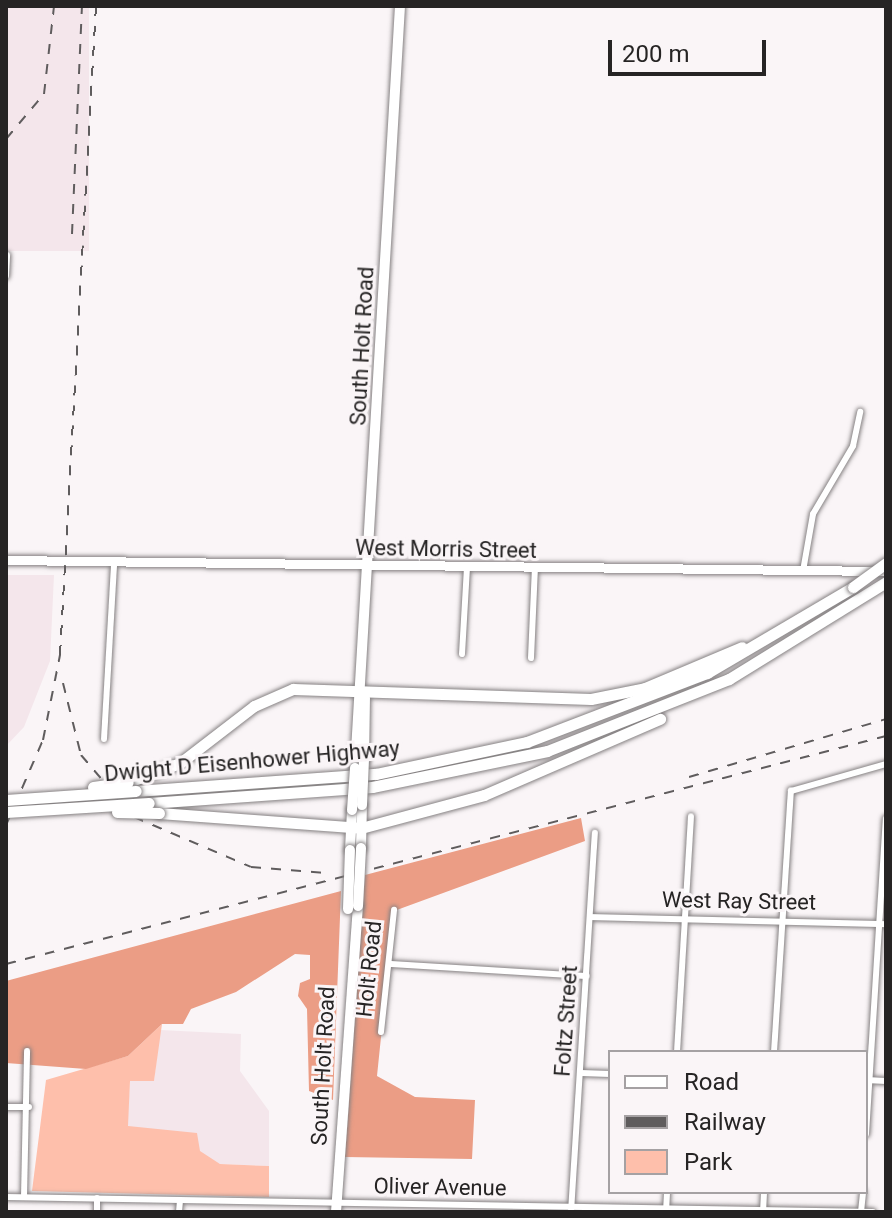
<!DOCTYPE html>
<html>
<head>
<meta charset="utf-8">
<style>
  body { margin:0 }
  #map { position:relative; width:892px; height:1218px; overflow:hidden; background:#faf5f7; font-family:Roboto,sans-serif }
  div>[style] { position:absolute }
  [style*='--x'] { left:calc(var(--x)*1px); top:calc(var(--y)*1px); width:calc(var(--w)*1px); rotate:calc(var(--a)*1deg) }
  .built>* { inset:0; background:#f4e6eb; transform-origin:0 0 }
  .green>* { inset:0; background:#febfab }
  .forest>* { inset:0; background:#eb9d85 }
  .roads { filter:drop-shadow(0 0 2px #858182) drop-shadow(0 0 2px #858182) }
  .minor>* { height:6px; margin:-3px; padding:0 3px; transform-origin:3px; border-radius:3px; background:#fff }
  .secondary>* { height:9px; margin:-4.5px; padding:0 4.5px; transform-origin:4.5px; border-radius:4.5px; background:#fff }
  .primary>* { height:10px; margin:-5px; padding:0 5px; transform-origin:5px; border-radius:5px; background:#fff }
  .motorway>* { height:11px; margin:-5.5px; padding:0 5.5px; transform-origin:5.5px; border-radius:5.5px; background:#fff }
  .rail>* { height:2px; margin-top:-1px; transform-origin:0; background:repeating-linear-gradient(90deg,#5f5c5d 0 10px,transparent 0 20px) }
  .bridges { filter:drop-shadow(0 0 2px #858182) drop-shadow(0 0 2px #858182) }
  .primary-bridge>* { height:10px; margin:-5px; padding:0 5px; transform-origin:5px; border-radius:5px; background:#fff }
  .motorway-bridge>* { height:11px; margin:-5.5px; padding:0 5.5px; transform-origin:5.5px; border-radius:5.5px; background:#fff }
  span { translate:-50% -50%; white-space:nowrap; text-align:center; line-height:1.15; -webkit-text-stroke:6px #faf5f7; paint-order:stroke }
  .street-label { font-size:22px; color:#262424 }
  .frame { position:absolute; inset:0; border:8px solid #262424; pointer-events:none }
  .legend { position:absolute; left:608px; top:1050px; width:260px; height:144px; box-sizing:border-box; background:#faf5f7; border:2px solid #a5a1a3; margin:0; padding:10px 14px; list-style:none; font-size:24px; color:#262424 }
  .legend li { display:flex; align-items:center; gap:16px; height:40px }
  .legend b { width:40px; border:2px solid #a5a1a3 }
  .scale { position:absolute; left:608px; top:40px; width:158px; height:36px; box-sizing:border-box; border:4px solid #262424; border-top:0; padding-left:10px; font-size:24px; line-height:28px; white-space:nowrap; color:#262424; -webkit-text-stroke:6px #faf5f7; paint-order:stroke }
</style>
</head>
<body>
<div id="map">
  <div class="built">
    <div style="left:6px;top:6px;width:83px;height:245px"></div>
    <div style="clip-path:polygon(6px 575px,54px 575px,50px 661px,24px 727px,6px 746px)"></div>
    <div style="clip-path:polygon(160px 1030px,241px 1034px,240px 1071px,269px 1111px,269px 1166px,220px 1164px,127px 1127px,130px 1080px,154px 1081px)"></div>
  </div>
  <div class="green">
    <div style="clip-path:polygon(162px 1024px,154px 1081px,130px 1081px,128px 1126px,197px 1133px,200px 1151px,220px 1164px,269px 1166px,269px 1197px,32px 1191px,46px 1080px,128px 1056px)"></div>
  </div>
  <div class="forest">
    <div style="clip-path:polygon(581px 818px,585px 841px,394px 911px,377px 1076px,415px 1097px,475px 1100px,472px 1159px,345px 1157px,365px 875px)"></div>
    <div style="clip-path:polygon(341px 891px,333px 1100px,309px 1091px,307px 1009px,298px 996px,300px 983px,310px 979px,310px 955px,295px 954px,236px 992px,191px 1009px,183px 1024px,162px 1024px,128px 1056px,86px 1069px,6px 1063px,6px 981px)"></div>
  </div>
  <div class="roads">
    <div class="minor">
      <div style="--x:6;--y:276;--w:21;--a:-87"></div>
      <div style="--x:803;--y:571;--w:58;--a:-80"></div>
      <div style="--x:813;--y:514;--w:79;--a:-59.5"></div>
      <div style="--x:853;--y:446;--w:35;--a:-78"></div>
      <div style="--x:462;--y:654;--w:87;--a:-86.7"></div>
      <div style="--x:531;--y:658;--w:90;--a:-87.5"></div>
      <div style="--x:104;--y:739;--w:176;--a:-86.7"></div>
      <div style="--x:591;--y:917;--w:295;--a:1.4"></div>
      <div style="--x:390;--y:964;--w:197;--a:3.5"></div>
      <div style="--x:381;--y:1032;--w:123;--a:-83.9"></div>
      <div style="--x:677;--y:1052;--w:236;--a:-86.6"></div>
      <div style="--x:774;--y:1052;--w:262;--a:-86.3"></div>
      <div style="--x:791;--y:791;--w:99;--a:-15.9"></div>
      <div style="--x:581;--y:1073;--w:29;--a:2"></div>
      <div style="--x:866;--y:1080;--w:20;--a:3"></div>
      <div style="--x:6;--y:1107;--w:23;--a:0"></div>
      <div style="--x:866;--y:1134;--w:316;--a:-86.4"></div>
      <div style="--x:6;--y:1197;--w:867;--a:0.99"></div>
      <div style="--x:24;--y:1197;--w:146;--a:-88.8"></div>
      <div style="--x:97;--y:1212;--w:14;--a:-90"></div>
      <div style="--x:179;--y:1212;--w:12;--a:-85"></div>
      <div style="--x:571;--y:1212;--w:380;--a:-86.4"></div>
      <div style="--x:666;--y:1212;--w:20;--a:-87"></div>
      <div style="--x:763;--y:1212;--w:20;--a:-87"></div>
      <div style="--x:861;--y:1212;--w:20;--a:-84"></div>
    </div>
    <div class="secondary">
      <div style="--x:6;--y:560;--w:880;--a:0.72"></div>
    </div>
    <div class="primary">
      <div style="--x:364;--y:760;--w:62;--a:-89.1"></div>
      <div style="--x:355;--y:768;--w:763;--a:-86.62"></div>
      <div style="--x:361;--y:848;--w:43;--a:-88.7"></div>
      <div style="--x:350;--y:850;--w:40;--a:-87.1"></div>
      <div style="--x:336;--y:1212;--w:307;--a:-85.9"></div>
    </div>
    <div class="motorway">
      <div style="--x:128;--y:782;--w:55;--a:-20.1"></div>
      <div style="--x:180;--y:763;--w:93;--a:-37.6"></div>
      <div style="--x:254;--y:706;--w:43;--a:-23.6"></div>
      <div style="--x:293;--y:689;--w:298;--a:1.9"></div>
      <div style="--x:591;--y:699;--w:55;--a:-11.5"></div>
      <div style="--x:645;--y:688;--w:105;--a:-22.9"></div>
      <div style="--x:136;--y:791;--w:241;--a:-4.1"></div>
      <div style="--x:376;--y:774;--w:154;--a:-12"></div>
      <div style="--x:527;--y:742;--w:193;--a:-21"></div>
      <div style="--x:707;--y:673;--w:169;--a:-30.5"></div>
      <div style="--x:149;--y:803;--w:224;--a:-4.1"></div>
      <div style="--x:372;--y:787;--w:179;--a:-11.6"></div>
      <div style="--x:547;--y:751;--w:196;--a:-21.6"></div>
      <div style="--x:729;--y:679;--w:185;--a:-31.7"></div>
      <div style="--x:159;--y:813;--w:203;--a:4.2"></div>
      <div style="--x:361;--y:828;--w:127;--a:-15"></div>
      <div style="--x:484;--y:795;--w:192;--a:-23.4"></div>
    </div>
  </div>
  <div class="rail">
    <div style="--x:6;--y:139;--w:59;--a:-49.8"></div>
    <div style="--x:44;--y:94;--w:89;--a:-83.5"></div>
    <div style="--x:72;--y:234;--w:228;--a:-87.5"></div>
    <div style="--x:63;--y:683;--w:74;--a:76"></div>
    <div style="--x:81;--y:755;--w:82;--a:49.5"></div>
    <div style="--x:134;--y:817;--w:127;--a:23.1"></div>
    <div style="--x:251;--y:867;--w:75;--a:4.6"></div>
    <div style="--x:689;--y:777;--w:205;--a:-16.4"></div>
    <div style="--x:6;--y:825;--w:93;--a:-66.5"></div>
    <div style="--x:43;--y:740;--w:87;--a:-78.7"></div>
    <div style="--x:60;--y:655;--w:650;--a:-86.83"></div>
    <div style="--x:6;--y:964;--w:909;--a:-14.53"></div>
  </div>
  <div class="bridges">
    <div class="primary-bridge">
      <div style="--x:362;--y:805;--w:45;--a:-87.5"></div>
      <div style="--x:352;--y:810;--w:42;--a:-85.9"></div>
      <div style="--x:358;--y:906;--w:58;--a:-87"></div>
      <div style="--x:348;--y:909;--w:59;--a:-88.1"></div>
    </div>
    <div class="motorway-bridge">
      <div style="--x:853;--y:587;--w:41;--a:-36"></div>
      <div style="--x:93;--y:787;--w:35;--a:-8"></div>
      <div style="--x:6;--y:800;--w:130;--a:-4"></div>
      <div style="--x:6;--y:812;--w:143;--a:-3.6"></div>
      <div style="--x:117;--y:812;--w:42;--a:1.4"></div>
    </div>
  </div>
  <div class="street-label">
    <span style="left:362px;top:346px;rotate:-87deg">South Holt Road</span>
    <span style="left:446px;top:549px;rotate:1deg">West Morris Street</span>
    <span style="left:252px;top:761px;rotate:-5deg">Dwight D Eisenhower Highway</span>
    <span style="left:739px;top:901px;rotate:1deg">West Ray Street</span>
    <span style="left:369px;top:969px;rotate:-84deg">Holt Road</span>
    <span style="left:566px;top:1021px;rotate:-86deg">Foltz Street</span>
    <span style="left:323px;top:1066px;rotate:-87deg">South Holt Road</span>
    <span style="left:440px;top:1187px;rotate:1deg">Oliver Avenue</span>
  </div>
  <div class="frame"></div>
  <ul class="legend">
  <li><b style="height:10px;background:#fff"></b>Road</li>
  <li><b style="height:10px;background:#5f5c5d"></b>Railway</li>
  <li><b style="height:22px;background:#febfab"></b>Park</li>
  </ul>
  <div class="scale">200 m</div>
</div>
</body>
</html>
